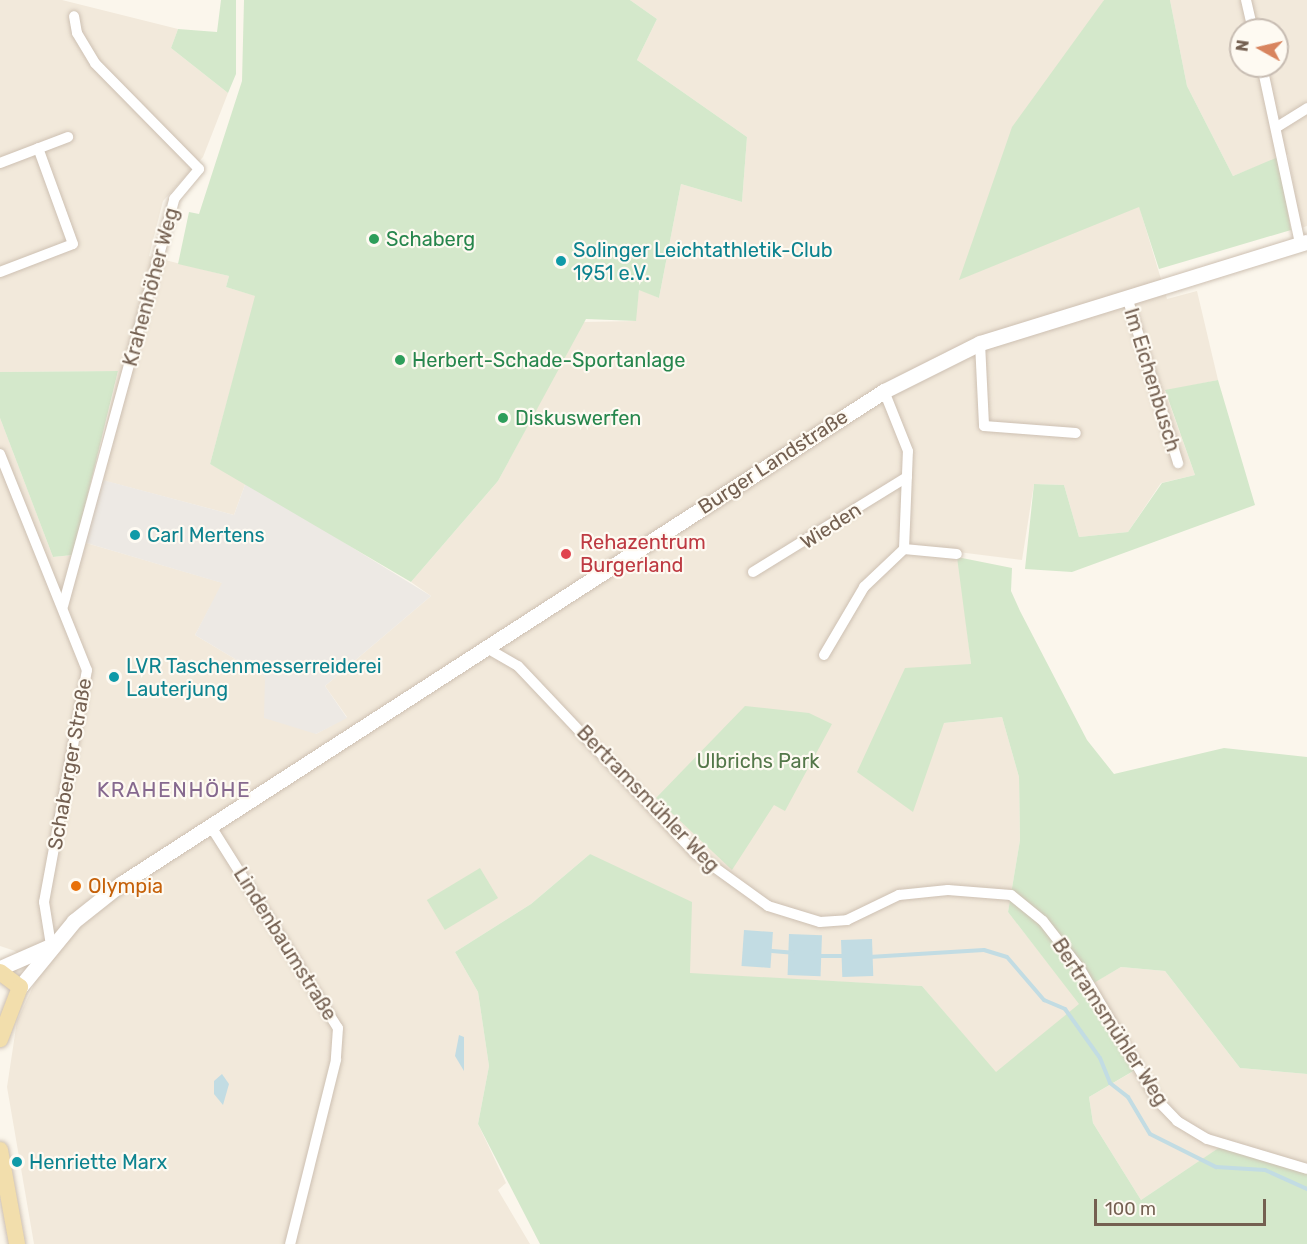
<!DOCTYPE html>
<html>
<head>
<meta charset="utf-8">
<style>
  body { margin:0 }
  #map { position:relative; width:1307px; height:1244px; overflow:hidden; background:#fbf6ec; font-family:Rubik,sans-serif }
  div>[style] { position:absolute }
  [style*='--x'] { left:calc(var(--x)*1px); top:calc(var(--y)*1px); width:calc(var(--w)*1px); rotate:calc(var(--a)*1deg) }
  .residential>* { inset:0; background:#f2e9db }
  .industrial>* { inset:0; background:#ede9e4 }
  .green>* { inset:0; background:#d4e8cb; transform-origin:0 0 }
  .water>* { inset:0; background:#c2dce3; transform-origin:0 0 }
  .stream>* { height:4px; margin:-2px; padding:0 2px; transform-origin:2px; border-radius:2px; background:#c2dce3 }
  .roads { filter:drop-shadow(0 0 2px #cdc0b2) drop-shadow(0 0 2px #cdc0b2) }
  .minor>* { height:10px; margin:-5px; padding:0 5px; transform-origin:5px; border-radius:5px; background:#fff }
  .secondary>* { height:15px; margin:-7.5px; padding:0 7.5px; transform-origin:7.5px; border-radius:7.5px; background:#fff }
  .primary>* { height:16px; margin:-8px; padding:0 8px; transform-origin:8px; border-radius:8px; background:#f2deac }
  .dots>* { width:16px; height:16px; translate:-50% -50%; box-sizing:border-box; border:3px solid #fefaf2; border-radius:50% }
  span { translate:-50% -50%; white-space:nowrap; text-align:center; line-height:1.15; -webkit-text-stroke:4.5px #fefaf2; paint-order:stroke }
  .leisure-label { font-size:20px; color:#27864d }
  .left { translate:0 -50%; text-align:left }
  .culture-label { font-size:20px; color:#0d838f }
  .street-label { font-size:20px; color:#746051 }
  .health-label { font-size:20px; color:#be3a42 }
  .park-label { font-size:20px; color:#54784a }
  .food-label { font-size:20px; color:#c56008 }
  .neighbourhood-label { font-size:21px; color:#86698f; letter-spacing:1.5px }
  .north { position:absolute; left:1229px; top:18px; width:60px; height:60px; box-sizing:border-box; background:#fefaf2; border:2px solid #c7bcb2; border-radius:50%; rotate:278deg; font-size:16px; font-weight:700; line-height:24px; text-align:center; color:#746051 }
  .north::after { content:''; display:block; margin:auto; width:21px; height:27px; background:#d8845e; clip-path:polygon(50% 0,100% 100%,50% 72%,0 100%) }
  .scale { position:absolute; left:1094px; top:1199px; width:172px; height:27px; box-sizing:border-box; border:3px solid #746051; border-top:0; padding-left:8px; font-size:18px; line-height:21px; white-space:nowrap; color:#746051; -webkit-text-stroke:4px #fefaf2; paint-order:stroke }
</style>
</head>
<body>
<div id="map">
  <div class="residential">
    <div style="clip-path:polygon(0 0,62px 0,178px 29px,171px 48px,228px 93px,203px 157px,163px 201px,149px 256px,229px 276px,226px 287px,256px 296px,210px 464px,246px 482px,234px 515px,94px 478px,118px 371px,0 372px)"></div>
    <div style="clip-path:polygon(630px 0,1104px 0,960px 279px,1139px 206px,1167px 299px,1197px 291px,1218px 380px,1165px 391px,1195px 475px,1161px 483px,1128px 532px,1079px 537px,1064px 485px,1034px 484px,1022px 560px,958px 552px,971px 664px,944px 723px,1002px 717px,1019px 777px,1020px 840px,1008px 912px,1080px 1004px,996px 1073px,922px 986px,689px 974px,590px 854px,531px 904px,455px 952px,478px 992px,489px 1066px,478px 1124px,506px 1183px,498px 1190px,530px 1244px,34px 1244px,7px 1087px,17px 1021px,38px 976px,15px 951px,0 946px,0 418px,53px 557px,75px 555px,83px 542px,223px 583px,195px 635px,265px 677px,316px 734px,347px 717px,325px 686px,431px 596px,411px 582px,498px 481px,583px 322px,635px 321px,639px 289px,659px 298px,681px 184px,742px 202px,747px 137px,637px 60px,657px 19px)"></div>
    <div style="clip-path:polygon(evenodd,1170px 0,1307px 0,1307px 226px,1301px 228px,1288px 154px,1233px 176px,1187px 86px,1170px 0,1241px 30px,1277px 30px,1277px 66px,1241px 66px,1241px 30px)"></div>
    <div style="clip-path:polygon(1121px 967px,1165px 971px,1240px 1068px,1307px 1074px,1307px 1166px,1228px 1142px,1141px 1200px,1093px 1123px,1089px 1097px,1144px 1065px,1093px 983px)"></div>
  </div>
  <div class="industrial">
    <div style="clip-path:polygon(99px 479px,234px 515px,246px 482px,431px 596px,325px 686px,347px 718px,316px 734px,264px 718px,265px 677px,195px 635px,222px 583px,83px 542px)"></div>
  </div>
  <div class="green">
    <div style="clip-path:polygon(221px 0,236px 0,236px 74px,228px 93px,171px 48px,178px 29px,217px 32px)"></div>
    <div style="clip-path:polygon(244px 0,630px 0,657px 19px,637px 60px,747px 137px,742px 202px,681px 184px,659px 298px,639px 290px,636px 321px,586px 319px,498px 481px,411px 582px,210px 464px,255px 296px,226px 287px,229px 276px,178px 264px,189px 212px,199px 214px,242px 81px)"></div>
    <div style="clip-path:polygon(1104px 0,1170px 0,1187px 86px,1233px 176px,1278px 157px,1291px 230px,1159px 269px,1139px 207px,959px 280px,1012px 127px)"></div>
    <div style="clip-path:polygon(118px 371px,73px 555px,53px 557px,0 418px,0 372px)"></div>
    <div style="clip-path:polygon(1218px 380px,1255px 505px,1072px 572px,1025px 569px,1034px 484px,1064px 485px,1079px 537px,1128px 532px,1162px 483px,1195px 475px,1165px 390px)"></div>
    <div style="clip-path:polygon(957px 557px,1012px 568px,1011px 591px,1020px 611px,1087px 740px,1114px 774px,1224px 748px,1307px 757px,1307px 1074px,1240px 1068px,1165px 971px,1121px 967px,1087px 987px,1135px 1070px,1089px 1097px,1093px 1123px,1141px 1200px,1220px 1147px,1307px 1174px,1307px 1244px,540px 1244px,478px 1124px,489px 1066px,478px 992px,455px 952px,531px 904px,590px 854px,692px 902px,690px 973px,922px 986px,996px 1072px,1079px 1004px,1008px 912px,1020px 840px,1019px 777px,1002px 717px,944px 723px,913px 812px,857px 772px,905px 668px,971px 664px)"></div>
    <div style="clip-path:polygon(745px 706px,809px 713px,832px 724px,785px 811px,774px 805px,732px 870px,656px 798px)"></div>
    <div style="left:480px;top:868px;width:35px;height:62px;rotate:59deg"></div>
  </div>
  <div class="water">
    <div style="left:744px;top:930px;width:29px;height:36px;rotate:4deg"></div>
    <div style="left:789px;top:934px;width:33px;height:41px;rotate:2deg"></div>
    <div style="left:872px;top:939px;width:37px;height:31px;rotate:88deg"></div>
    <div style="clip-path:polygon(459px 1035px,464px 1037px,464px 1071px,455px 1056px)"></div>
    <div style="clip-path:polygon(222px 1074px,229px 1084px,223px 1105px,214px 1094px,214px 1081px)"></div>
  </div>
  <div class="stream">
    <div style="--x:772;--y:951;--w:21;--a:5"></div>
    <div style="--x:818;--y:956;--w:26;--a:0"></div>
    <div style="--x:869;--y:957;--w:115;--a:-3.5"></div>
    <div style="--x:984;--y:950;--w:24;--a:17"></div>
    <div style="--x:1007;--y:957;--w:57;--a:49.3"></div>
    <div style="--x:1044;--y:1000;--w:23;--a:23"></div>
    <div style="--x:1065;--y:1009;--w:60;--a:54.5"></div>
    <div style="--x:1100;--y:1058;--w:27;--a:68"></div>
    <div style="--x:1110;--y:1083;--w:23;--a:38"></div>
    <div style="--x:1128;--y:1097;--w:43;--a:59.3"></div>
    <div style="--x:1150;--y:1134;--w:74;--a:26.6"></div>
    <div style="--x:1216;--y:1167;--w:49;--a:3.5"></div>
    <div style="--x:1265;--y:1170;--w:46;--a:24.3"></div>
  </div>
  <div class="roads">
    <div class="minor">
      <div style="--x:1246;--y:0;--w:31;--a:77"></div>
      <div style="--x:1262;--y:66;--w:182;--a:77.9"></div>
      <div style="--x:1277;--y:127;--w:36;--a:-32"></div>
      <div style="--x:0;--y:163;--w:73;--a:-20.9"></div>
      <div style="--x:0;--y:272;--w:78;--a:-21"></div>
      <div style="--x:73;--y:244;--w:102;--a:-110"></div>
      <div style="--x:1127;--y:297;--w:174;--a:72.9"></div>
      <div style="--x:980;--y:343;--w:83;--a:87.2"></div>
      <div style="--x:984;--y:426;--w:92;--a:4.4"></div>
      <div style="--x:0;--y:454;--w:233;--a:68.1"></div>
      <div style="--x:87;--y:670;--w:236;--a:100.5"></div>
      <div style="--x:44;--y:902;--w:44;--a:80.8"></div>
      <div style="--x:904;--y:549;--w:53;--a:5.4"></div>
      <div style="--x:753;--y:572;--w:181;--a:-31.7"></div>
      <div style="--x:63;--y:606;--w:422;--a:-74.7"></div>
      <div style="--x:174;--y:199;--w:39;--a:-50"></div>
      <div style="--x:199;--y:169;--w:148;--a:-134.5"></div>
      <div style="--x:95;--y:63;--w:35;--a:-121"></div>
      <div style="--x:77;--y:33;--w:17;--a:-100"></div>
      <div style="--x:485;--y:647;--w:38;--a:30"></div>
      <div style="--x:518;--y:666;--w:259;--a:46.6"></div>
      <div style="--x:696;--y:854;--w:89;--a:35.8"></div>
      <div style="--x:768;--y:906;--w:54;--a:17.1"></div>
      <div style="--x:820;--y:922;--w:27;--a:-4"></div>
      <div style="--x:847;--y:920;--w:58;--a:-25.7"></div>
      <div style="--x:899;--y:895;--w:49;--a:-5.8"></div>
      <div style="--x:948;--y:890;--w:63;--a:4.5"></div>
      <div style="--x:1011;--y:895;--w:41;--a:39.1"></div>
      <div style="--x:1043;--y:921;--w:58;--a:52"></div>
      <div style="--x:1079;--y:967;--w:156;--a:59.5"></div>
      <div style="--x:1158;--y:1101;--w:28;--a:46"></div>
      <div style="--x:1177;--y:1121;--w:35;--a:31"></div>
      <div style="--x:1207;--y:1139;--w:104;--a:16.7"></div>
      <div style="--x:824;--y:655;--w:79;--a:-59.5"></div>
      <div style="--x:864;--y:587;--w:55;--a:-43.5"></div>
      <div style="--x:904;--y:549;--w:98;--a:-87.7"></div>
      <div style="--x:908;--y:451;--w:65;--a:-111.8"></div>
      <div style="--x:210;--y:825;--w:240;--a:57.8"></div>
      <div style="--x:338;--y:1028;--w:32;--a:94"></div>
      <div style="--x:336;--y:1060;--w:190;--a:104"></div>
    </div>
    <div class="secondary">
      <div style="--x:0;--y:968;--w:52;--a:-23.6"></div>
      <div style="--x:20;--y:987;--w:85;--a:-50.7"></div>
      <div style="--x:74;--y:921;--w:61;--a:-38.4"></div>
      <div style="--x:122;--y:883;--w:907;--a:-32.85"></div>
      <div style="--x:884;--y:391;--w:107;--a:-26.6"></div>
      <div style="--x:980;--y:343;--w:342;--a:-17.2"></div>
    </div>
    <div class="primary">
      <div style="--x:0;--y:972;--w:25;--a:37"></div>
      <div style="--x:20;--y:987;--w:56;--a:111"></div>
      <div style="--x:0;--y:1150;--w:96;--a:79.7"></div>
    </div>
  </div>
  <div class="dots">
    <div style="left:374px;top:239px;background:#2e9e5b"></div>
    <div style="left:561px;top:261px;background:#0f9aa8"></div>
    <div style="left:400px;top:360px;background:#2e9e5b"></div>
    <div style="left:503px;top:418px;background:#2e9e5b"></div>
    <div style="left:135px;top:535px;background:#0f9aa8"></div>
    <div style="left:566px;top:554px;background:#e0444e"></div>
    <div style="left:114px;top:677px;background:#0f9aa8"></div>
    <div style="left:76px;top:886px;background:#e8710a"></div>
    <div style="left:17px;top:1162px;background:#0f9aa8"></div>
  </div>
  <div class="leisure-label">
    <span class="left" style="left:386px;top:239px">Schaberg</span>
    <span class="left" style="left:412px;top:360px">Herbert-Schade-Sportanlage</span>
    <span class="left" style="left:515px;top:418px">Diskuswerfen</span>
  </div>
  <div class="culture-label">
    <span class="left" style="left:573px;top:262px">Solinger Leichtathletik-Club<br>1951 e.V.</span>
    <span class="left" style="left:147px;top:535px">Carl Mertens</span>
    <span class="left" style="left:126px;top:678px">LVR Taschenmesserreiderei<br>Lauterjung</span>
    <span class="left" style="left:29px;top:1162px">Henriette Marx</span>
  </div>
  <div class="street-label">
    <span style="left:151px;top:287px;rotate:-75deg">Krahenhöher Weg</span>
    <span style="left:1152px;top:380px;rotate:73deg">Im Eichenbusch</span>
    <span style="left:773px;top:462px;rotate:-33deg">Burger Landstraße</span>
    <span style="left:831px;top:526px;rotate:-33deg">Wieden</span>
    <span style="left:70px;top:764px;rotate:-80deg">Schaberger Straße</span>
    <span style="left:648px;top:799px;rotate:46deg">Bertramsmühler Weg</span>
    <span style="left:285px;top:944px;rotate:58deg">Lindenbaumstraße</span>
    <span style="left:1110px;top:1022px;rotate:57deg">Bertramsmühler Weg</span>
  </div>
  <div class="health-label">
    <span class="left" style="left:580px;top:554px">Rehazentrum<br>Burgerland</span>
  </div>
  <div class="park-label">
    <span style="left:758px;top:761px">Ulbrichs Park</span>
  </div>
  <div class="food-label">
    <span class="left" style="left:88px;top:886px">Olympia</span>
  </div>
  <div class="neighbourhood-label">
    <span style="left:174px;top:790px">KRAHENHÖHE</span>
  </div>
  <div class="north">N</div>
  <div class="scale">100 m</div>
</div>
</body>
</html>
